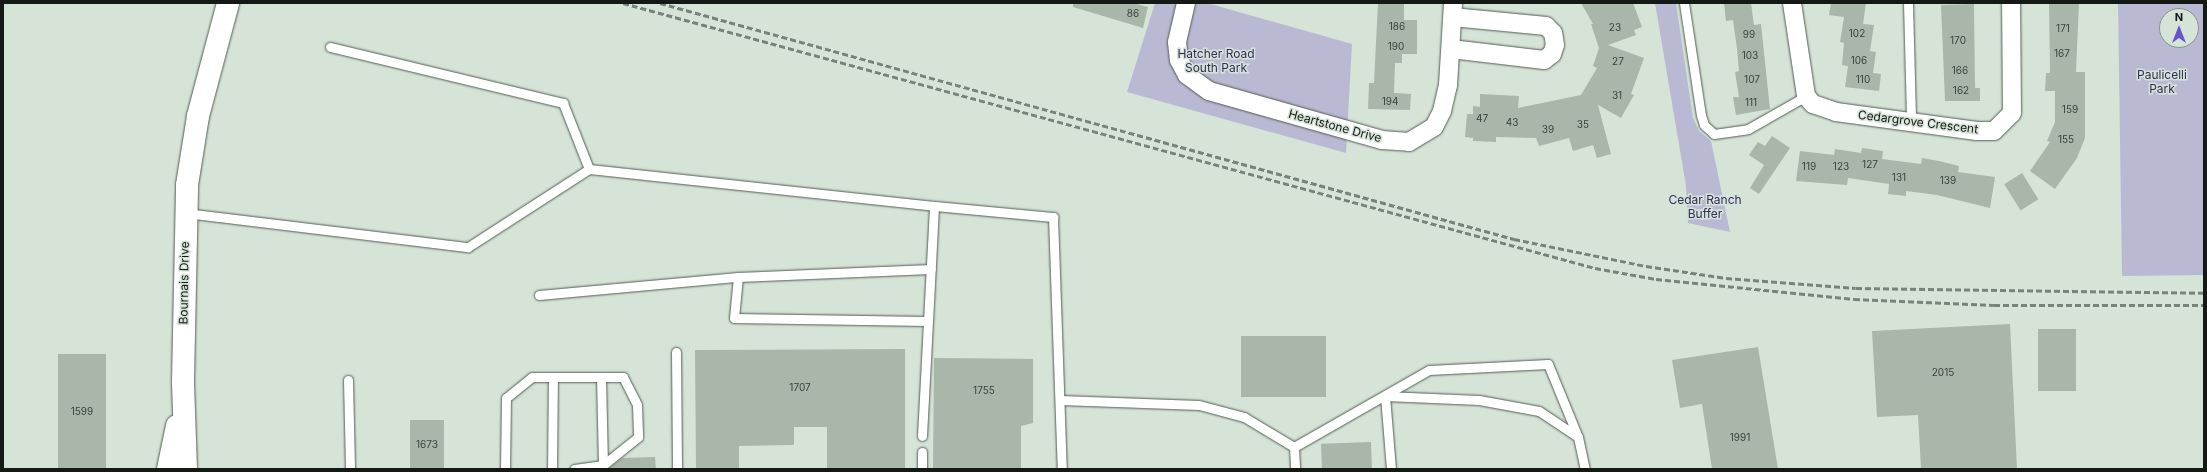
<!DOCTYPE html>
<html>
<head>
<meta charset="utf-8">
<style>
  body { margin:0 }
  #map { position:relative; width:2207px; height:472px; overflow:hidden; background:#d6e4d8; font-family:Inter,sans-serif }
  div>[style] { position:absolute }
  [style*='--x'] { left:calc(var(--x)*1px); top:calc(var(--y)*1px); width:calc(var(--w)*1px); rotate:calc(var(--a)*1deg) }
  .green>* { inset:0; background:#bab9d4 }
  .building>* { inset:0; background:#a9b6aa; transform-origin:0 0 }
  .roads { filter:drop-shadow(0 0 1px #505c52) drop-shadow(0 0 1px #505c52) }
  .service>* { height:9px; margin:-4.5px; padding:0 4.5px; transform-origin:4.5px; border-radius:4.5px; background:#fff }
  .minor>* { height:18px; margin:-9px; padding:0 9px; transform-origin:9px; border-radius:9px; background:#fff }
  .tertiary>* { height:22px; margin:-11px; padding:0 11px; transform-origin:11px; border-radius:11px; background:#fff }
  .rail>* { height:3px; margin-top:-1.5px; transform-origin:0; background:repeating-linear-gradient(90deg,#79827a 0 6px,transparent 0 9px) }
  span { translate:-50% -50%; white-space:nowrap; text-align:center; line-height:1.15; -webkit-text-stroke:3px #d6e4d8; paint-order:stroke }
  .number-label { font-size:10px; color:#3a403a }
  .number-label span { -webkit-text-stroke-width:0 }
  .park-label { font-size:12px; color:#322b5b }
  .street-label { font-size:12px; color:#151915 }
  .frame { position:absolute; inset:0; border:4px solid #151915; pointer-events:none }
  .north { position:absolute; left:2159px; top:8px; width:40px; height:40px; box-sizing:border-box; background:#d6e4d8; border:1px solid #89938a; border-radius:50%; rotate:0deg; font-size:11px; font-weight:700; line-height:16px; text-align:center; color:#151915 }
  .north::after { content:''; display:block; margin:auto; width:14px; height:18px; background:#6953cc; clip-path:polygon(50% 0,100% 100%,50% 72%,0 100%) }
</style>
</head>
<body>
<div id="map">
  <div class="green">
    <div style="clip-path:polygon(1155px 3px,1207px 3px,1352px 44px,1346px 153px,1127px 92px)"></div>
    <div style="clip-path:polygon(1655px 3px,1676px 3px,1693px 118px,1699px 131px,1711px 141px,1730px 232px,1688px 223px,1686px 186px)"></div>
    <div style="clip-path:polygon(evenodd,2118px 3px,2204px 3px,2204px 275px,2122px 276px,2118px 3px,2167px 16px,2191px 16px,2191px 40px,2167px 40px,2167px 16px)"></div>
  </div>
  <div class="building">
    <div style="clip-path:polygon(1073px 3px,1133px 3px,1148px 7px,1143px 28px,1073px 7px)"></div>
    <div style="clip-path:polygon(1378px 3px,1404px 3px,1404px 20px,1417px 20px,1417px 54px,1402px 54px,1402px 63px,1395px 63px,1394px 93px,1411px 94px,1410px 110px,1368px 109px,1369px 83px,1374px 83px)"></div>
    <div style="clip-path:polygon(1581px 3px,1633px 3px,1642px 27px,1634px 30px,1636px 35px,1608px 45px,1644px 58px,1631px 94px,1634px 95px,1621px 118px,1598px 105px,1611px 154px,1597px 158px,1593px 145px,1573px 151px,1569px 138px,1539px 146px,1536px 138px,1496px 137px,1496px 142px,1473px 141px,1473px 138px,1465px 137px,1467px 114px,1473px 114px,1473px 106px,1480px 107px,1480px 94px,1519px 96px,1518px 108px,1581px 95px,1597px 68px,1593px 66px,1599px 48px,1591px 24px,1593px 24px)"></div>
    <div style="clip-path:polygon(1724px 3px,1751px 3px,1754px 25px,1761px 24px,1770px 109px,1736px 115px,1733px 97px,1739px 97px,1735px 72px,1739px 71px,1737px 49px,1733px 20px,1726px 21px)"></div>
    <div style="clip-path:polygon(1831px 3px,1866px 3px,1863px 24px,1874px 25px,1870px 51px,1876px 52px,1873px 73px,1881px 74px,1879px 91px,1845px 87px,1848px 66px,1842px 65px,1844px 43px,1840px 42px,1844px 17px,1829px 15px)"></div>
    <div style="clip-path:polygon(2049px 3px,2079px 3px,2076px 72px,2085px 72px,2085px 138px,2077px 158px,2055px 189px,2030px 171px,2050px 142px,2047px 141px,2055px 122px,2055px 91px,2045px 91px,2046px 73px,2050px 73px)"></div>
    <div style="clip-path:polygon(1974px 4px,1975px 88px,1980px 88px,1980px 101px,1945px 101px,1941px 5px)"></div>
    <div style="clip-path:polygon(1772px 136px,1790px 148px,1759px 194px,1750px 188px,1764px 165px,1749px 155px,1758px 142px,1765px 146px)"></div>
    <div style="clip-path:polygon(1862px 148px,1883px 151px,1882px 159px,1921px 164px,1922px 158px,1939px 161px,1959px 166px,1958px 172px,1995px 177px,1990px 208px,1937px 195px,1906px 191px,1906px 196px,1888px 194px,1889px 184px,1848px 178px,1847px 185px,1796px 181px,1800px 151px,1834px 155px,1835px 149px,1861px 153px)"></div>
    <div style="left:2022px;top:173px;width:31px;height:21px;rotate:58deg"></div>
    <div style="clip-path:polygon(2010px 324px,2017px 469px,1921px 469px,1918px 415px,1877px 417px,1872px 331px)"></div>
    <div style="left:2038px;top:329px;width:38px;height:62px"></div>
    <div style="left:1241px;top:336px;width:85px;height:61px"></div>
    <div style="clip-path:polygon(1758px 347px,1778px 469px,1712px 469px,1702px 404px,1680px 408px,1672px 360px)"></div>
    <div style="clip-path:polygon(905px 349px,905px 469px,827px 469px,827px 427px,794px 427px,794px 445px,739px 446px,739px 469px,696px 469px,695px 350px)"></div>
    <div style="left:106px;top:354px;width:115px;height:48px;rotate:90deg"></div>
    <div style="clip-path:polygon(934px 358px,1033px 359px,1033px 423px,1021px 426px,1021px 469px,933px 469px)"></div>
    <div style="left:410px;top:420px;width:34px;height:49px"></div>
    <div style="left:1371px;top:442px;width:27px;height:50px;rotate:88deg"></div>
    <div style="clip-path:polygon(655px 457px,656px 469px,608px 469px,622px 458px)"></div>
  </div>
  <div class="roads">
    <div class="service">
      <div style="--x:1684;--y:3;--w:113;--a:81.4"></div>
      <div style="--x:1701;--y:115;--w:10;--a:73"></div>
      <div style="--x:1704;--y:125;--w:13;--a:42"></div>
      <div style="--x:1714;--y:134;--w:34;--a:-8"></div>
      <div style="--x:1748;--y:129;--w:67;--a:-29.6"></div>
      <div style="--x:1908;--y:3;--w:118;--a:88.5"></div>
      <div style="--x:330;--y:47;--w:240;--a:13.5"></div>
      <div style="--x:563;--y:103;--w:71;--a:68.5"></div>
      <div style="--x:589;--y:169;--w:347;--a:6.1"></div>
      <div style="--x:186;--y:213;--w:284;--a:6.9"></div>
      <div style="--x:468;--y:247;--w:144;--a:-32.8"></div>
      <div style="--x:738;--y:277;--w:193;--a:-2.4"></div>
      <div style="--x:539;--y:295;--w:200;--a:-5.2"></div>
      <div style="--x:738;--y:277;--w:41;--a:95.6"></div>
      <div style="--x:734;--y:318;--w:193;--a:0.9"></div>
      <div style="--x:676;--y:352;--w:117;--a:89.5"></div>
      <div style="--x:601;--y:377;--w:88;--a:88.7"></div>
      <div style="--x:348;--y:380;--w:89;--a:88.7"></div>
      <div style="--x:1060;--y:400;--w:139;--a:2.1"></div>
      <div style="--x:1199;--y:405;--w:47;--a:14.9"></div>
      <div style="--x:1244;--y:417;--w:58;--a:31"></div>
      <div style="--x:1294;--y:447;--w:22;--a:87"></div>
      <div style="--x:922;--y:436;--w:230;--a:-87"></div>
      <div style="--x:934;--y:206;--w:120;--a:5.3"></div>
      <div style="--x:1053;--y:217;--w:252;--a:88"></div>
      <div style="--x:1294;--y:447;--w:155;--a:-29.7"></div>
      <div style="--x:1429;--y:370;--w:119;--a:-2.9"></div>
      <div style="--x:1548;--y:364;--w:79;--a:67.7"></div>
      <div style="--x:505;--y:469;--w:71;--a:-89.2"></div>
      <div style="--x:506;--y:398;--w:33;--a:-39"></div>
      <div style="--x:532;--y:377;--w:91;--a:0"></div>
      <div style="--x:623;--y:377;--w:31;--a:63"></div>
      <div style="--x:637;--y:405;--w:32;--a:88"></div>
      <div style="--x:638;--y:437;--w:45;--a:141.3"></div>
      <div style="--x:603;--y:465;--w:29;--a:172"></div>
      <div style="--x:552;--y:469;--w:92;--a:-89.4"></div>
      <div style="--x:922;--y:469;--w:17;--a:-90"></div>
      <div style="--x:1391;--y:469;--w:73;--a:-94.7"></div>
      <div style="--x:1385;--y:396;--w:94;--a:2.4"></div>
      <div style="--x:1479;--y:400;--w:61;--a:10.4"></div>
      <div style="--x:1539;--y:411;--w:47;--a:33.7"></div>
      <div style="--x:1578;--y:437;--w:33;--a:78"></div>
    </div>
    <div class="minor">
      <div style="--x:1186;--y:3;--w:40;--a:103"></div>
      <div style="--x:1177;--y:42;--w:18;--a:84"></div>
      <div style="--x:1179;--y:60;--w:17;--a:62"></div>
      <div style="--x:1187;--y:75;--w:27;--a:36"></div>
      <div style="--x:1209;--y:91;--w:180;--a:15.8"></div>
      <div style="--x:1382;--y:140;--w:27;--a:4"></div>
      <div style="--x:1409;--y:142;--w:29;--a:-31"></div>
      <div style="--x:1434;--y:127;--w:18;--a:-63"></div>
      <div style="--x:1442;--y:111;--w:27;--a:-77"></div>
      <div style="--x:1448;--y:85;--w:82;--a:-86.5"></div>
      <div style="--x:1792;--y:3;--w:94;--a:81.4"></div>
      <div style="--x:1806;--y:96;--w:11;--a:49"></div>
      <div style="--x:1813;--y:104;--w:24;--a:19"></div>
      <div style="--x:1836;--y:112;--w:142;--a:7.7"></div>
      <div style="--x:1977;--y:131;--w:17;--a:0"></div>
      <div style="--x:1994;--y:131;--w:25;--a:-45"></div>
      <div style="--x:2012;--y:113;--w:110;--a:-90.5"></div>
      <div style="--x:1451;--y:49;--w:94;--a:6.7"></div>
      <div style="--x:1544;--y:60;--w:10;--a:-37"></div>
      <div style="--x:1552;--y:54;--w:9;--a:-72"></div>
      <div style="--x:1555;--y:45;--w:12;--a:-99"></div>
      <div style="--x:1553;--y:33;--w:10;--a:-135"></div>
      <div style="--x:1546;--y:26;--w:94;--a:-174.5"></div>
    </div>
    <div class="tertiary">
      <div style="--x:168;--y:469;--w:44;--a:-78.2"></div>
      <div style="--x:186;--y:469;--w:88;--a:-92"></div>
      <div style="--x:183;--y:381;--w:196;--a:-88.8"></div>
      <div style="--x:187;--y:185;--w:70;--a:-80.9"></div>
      <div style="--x:198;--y:116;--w:117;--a:-75.1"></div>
    </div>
  </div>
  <div class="rail">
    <div style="--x:623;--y:3;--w:1007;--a:15.25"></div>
    <div style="--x:1595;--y:268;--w:62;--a:10.2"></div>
    <div style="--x:1656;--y:279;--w:199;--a:5.8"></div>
    <div style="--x:1854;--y:299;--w:140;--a:2.5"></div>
    <div style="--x:1994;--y:305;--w:210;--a:0"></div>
    <div style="--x:660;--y:3;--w:886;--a:15.45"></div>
    <div style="--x:1514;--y:239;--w:135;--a:11.6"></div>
    <div style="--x:1646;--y:266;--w:81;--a:8.5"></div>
    <div style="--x:1726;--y:278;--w:130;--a:4.4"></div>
    <div style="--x:1856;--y:288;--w:348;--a:0.8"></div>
  </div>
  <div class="number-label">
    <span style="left:1133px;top:14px">86</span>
    <span style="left:1397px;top:27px">186</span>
    <span style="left:1615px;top:28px">23</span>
    <span style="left:2063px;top:29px">171</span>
    <span style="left:1857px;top:34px">102</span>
    <span style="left:1749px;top:35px">99</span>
    <span style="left:1958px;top:41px">170</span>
    <span style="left:1396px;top:47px">190</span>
    <span style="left:2062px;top:54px">167</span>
    <span style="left:1750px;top:56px">103</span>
    <span style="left:1859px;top:61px">106</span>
    <span style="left:1618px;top:62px">27</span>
    <span style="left:1960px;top:71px">166</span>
    <span style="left:1752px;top:80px">107</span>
    <span style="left:1863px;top:80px">110</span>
    <span style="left:1961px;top:91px">162</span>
    <span style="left:1617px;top:96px">31</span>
    <span style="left:1390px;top:102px">194</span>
    <span style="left:1751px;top:103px">111</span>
    <span style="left:2070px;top:110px">159</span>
    <span style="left:1482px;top:119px">47</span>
    <span style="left:1512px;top:123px">43</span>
    <span style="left:1583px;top:125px">35</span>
    <span style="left:1548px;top:130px">39</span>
    <span style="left:2066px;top:140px">155</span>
    <span style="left:1870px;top:165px">127</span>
    <span style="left:1809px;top:167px">119</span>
    <span style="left:1841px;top:167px">123</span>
    <span style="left:1899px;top:178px">131</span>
    <span style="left:1948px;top:181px">139</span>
    <span style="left:1943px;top:373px">2015</span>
    <span style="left:800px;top:388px">1707</span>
    <span style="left:984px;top:391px">1755</span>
    <span style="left:82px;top:412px">1599</span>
    <span style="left:1740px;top:438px">1991</span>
    <span style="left:427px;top:445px">1673</span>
  </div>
  <div class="park-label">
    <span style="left:1216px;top:61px">Hatcher Road<br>South Park</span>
    <span style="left:2162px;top:82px">Paulicelli<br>Park</span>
    <span style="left:1705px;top:207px">Cedar Ranch<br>Buffer</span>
  </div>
  <div class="street-label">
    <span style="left:1918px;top:122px;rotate:7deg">Cedargrove Crescent</span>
    <span style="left:1335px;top:126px;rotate:15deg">Heartstone Drive</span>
    <span style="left:184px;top:283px;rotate:-89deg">Bournais Drive</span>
  </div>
  <div class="frame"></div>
  <div class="north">N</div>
</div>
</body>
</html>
